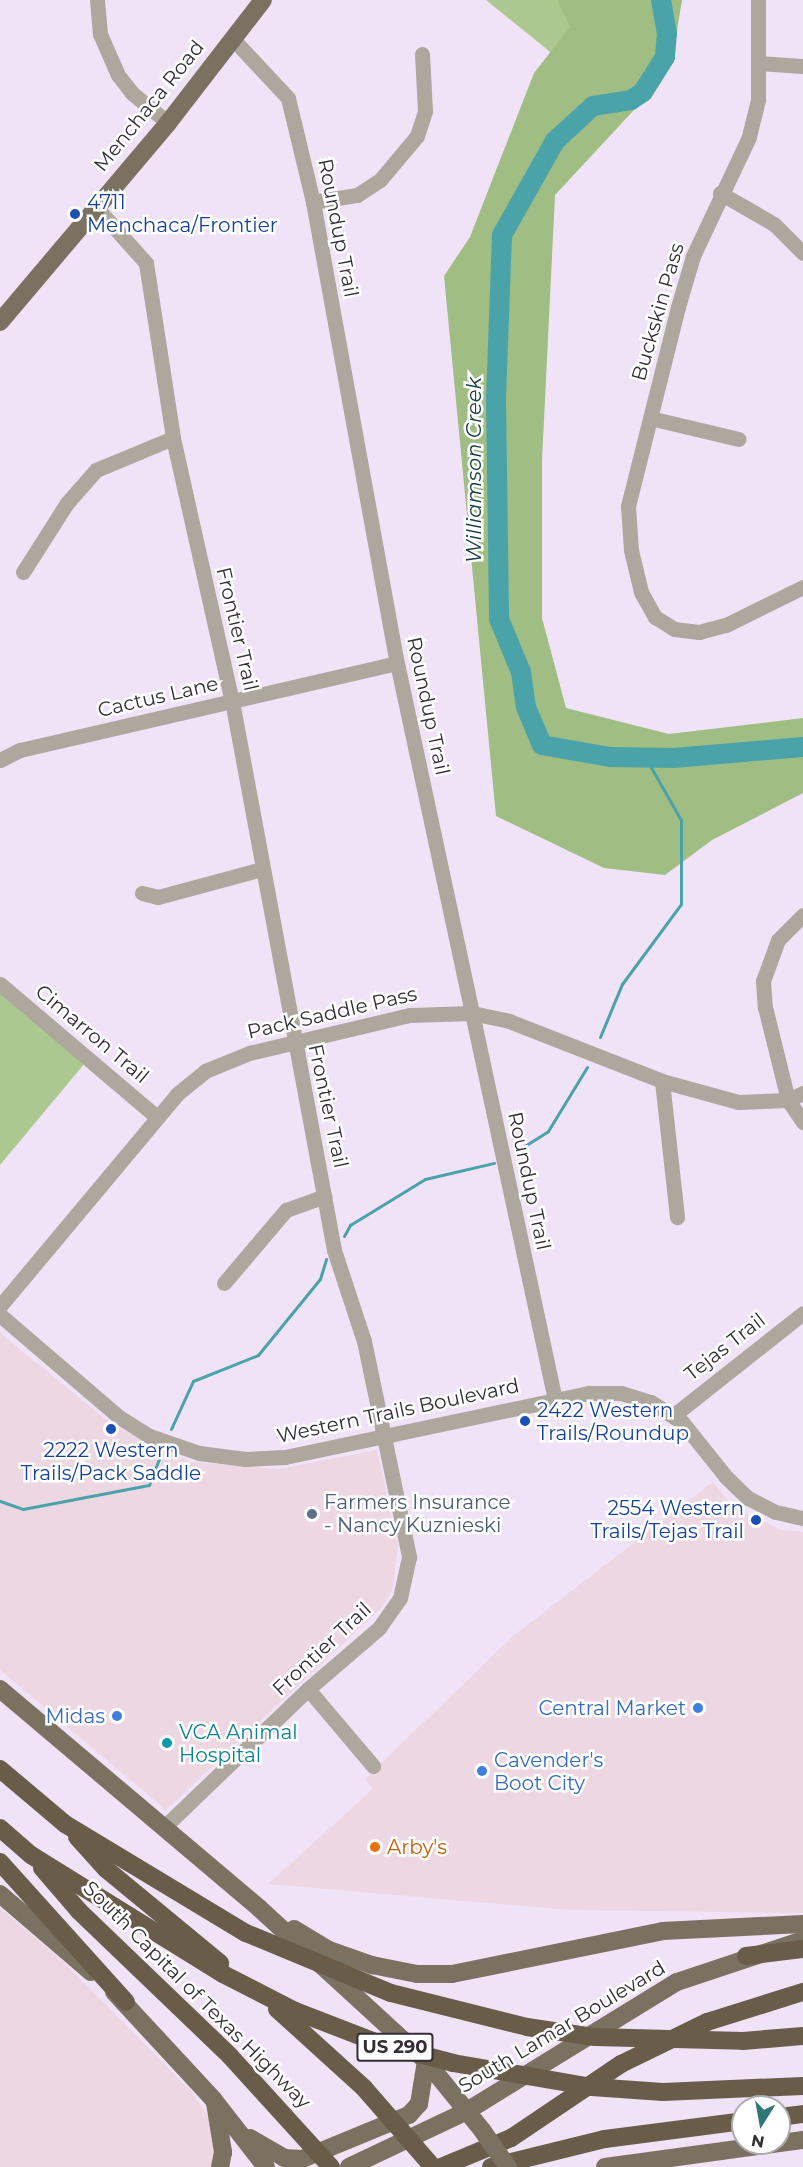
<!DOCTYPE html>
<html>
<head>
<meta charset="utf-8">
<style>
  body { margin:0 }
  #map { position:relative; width:803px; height:2167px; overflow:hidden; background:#f0e2f7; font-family:Montserrat,sans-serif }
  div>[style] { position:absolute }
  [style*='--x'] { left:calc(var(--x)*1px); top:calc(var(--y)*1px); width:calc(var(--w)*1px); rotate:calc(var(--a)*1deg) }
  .commercial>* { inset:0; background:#edd7e3 }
  .green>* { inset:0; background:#acc890 }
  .forest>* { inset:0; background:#a0bd83 }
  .stream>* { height:3px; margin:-1.5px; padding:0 1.5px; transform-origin:1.5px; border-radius:1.5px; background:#4aa3a8 }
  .river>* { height:20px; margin:-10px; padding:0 10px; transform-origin:10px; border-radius:10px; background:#4aa3a8 }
  .minor>* { height:15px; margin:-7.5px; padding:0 7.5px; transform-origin:7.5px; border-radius:7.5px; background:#ada79e }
  .major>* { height:18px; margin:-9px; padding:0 9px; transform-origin:9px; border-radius:9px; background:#7b7160 }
  .highway>* { height:18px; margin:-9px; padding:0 9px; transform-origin:9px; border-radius:9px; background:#695d4a }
  .major-bridge>* { height:18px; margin:-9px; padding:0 9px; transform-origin:9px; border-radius:9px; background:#7b7160 }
  .highway-bridge>* { height:18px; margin:-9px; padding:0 9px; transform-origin:9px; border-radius:9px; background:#695d4a }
  .dots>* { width:16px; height:16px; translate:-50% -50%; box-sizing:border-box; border:3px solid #fff; border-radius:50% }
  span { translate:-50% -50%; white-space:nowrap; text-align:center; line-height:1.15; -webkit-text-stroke:5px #fff; paint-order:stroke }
  .shield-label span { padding:2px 4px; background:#fff; border:2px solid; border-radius:4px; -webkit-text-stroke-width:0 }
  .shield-label { font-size:18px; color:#332e36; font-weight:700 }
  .street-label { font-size:20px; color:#332e36 }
  .transit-label { font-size:20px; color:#164399 }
  .left { translate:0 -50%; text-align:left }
  .right { translate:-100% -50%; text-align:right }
  .service-label { font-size:20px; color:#4e5e75 }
  .shop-label { font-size:20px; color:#366cbe }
  .culture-label { font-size:20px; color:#0d838f }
  .food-label { font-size:20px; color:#c56008 }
  .water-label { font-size:21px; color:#164042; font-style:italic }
  .north { position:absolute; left:731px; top:2095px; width:60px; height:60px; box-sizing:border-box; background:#fff; border:2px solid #adabaf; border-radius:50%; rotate:191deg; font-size:16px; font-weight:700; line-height:24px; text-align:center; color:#332e36 }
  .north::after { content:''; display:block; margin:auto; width:21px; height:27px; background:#2e7878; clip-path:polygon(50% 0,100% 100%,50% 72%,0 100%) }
</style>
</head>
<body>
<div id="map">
  <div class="commercial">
    <div style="clip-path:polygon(0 1333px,114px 1426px,191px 1462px,279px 1469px,377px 1450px,398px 1546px,392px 1591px,381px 1608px,166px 1810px,0 1670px)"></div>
    <div style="clip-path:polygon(713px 1482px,734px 1508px,781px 1530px,803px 1532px,803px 1913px,573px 1910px,268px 1884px,373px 1789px,365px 1779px,513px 1636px)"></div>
    <div style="clip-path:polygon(0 1908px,66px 1964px,192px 2092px,208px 2117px,216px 2145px,212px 2167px,0 2167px)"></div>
  </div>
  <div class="green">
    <div style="clip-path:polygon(486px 0,617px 0,565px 64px)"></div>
    <div style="clip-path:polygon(0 991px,85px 1063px,0 1165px)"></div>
  </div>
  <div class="forest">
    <div style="clip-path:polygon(557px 0,682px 0,673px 55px,659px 83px,555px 195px,542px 461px,542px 618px,566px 708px,669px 734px,803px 718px,803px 793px,712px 840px,665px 875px,604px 868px,496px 816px,444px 276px,470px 237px,534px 73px,570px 27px)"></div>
  </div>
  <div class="stream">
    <div style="--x:600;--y:1037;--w:57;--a:-67.5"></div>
    <div style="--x:622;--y:984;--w:99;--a:-53.6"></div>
    <div style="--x:681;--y:904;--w:84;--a:-90"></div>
    <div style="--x:681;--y:820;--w:73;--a:-119.7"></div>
    <div style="--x:515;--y:1152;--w:39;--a:-32"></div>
    <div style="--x:548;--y:1131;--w:75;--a:-58.6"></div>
    <div style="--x:344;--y:1236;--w:13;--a:-61"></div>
    <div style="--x:350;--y:1225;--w:88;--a:-31.5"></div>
    <div style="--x:425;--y:1179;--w:71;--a:-13.1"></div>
    <div style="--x:171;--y:1429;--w:53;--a:-65.4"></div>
    <div style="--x:193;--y:1381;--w:70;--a:-21.8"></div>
    <div style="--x:258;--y:1355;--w:98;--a:-50.8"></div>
    <div style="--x:320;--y:1279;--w:21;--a:-73"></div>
    <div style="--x:0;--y:1501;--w:24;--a:19"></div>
    <div style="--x:23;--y:1509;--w:128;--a:-10.8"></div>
    <div style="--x:149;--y:1485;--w:31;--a:-69"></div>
  </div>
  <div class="river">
    <div style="--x:661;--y:0;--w:34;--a:80"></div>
    <div style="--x:667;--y:33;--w:24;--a:95"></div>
    <div style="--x:665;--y:57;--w:41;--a:122.2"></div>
    <div style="--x:643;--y:92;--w:14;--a:146"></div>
    <div style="--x:631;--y:100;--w:38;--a:171"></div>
    <div style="--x:593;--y:106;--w:52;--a:137.4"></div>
    <div style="--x:555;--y:141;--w:108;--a:119.4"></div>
    <div style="--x:502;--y:235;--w:164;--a:92.1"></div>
    <div style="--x:496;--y:399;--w:220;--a:89.2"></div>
    <div style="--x:499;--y:619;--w:57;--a:67.5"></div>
    <div style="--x:521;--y:672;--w:35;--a:82"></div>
    <div style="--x:526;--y:707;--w:41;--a:67.2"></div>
    <div style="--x:542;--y:745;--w:69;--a:10"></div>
    <div style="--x:610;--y:757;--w:64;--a:0.9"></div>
    <div style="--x:674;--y:758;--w:129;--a:-4.9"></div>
  </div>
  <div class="minor">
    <div style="--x:97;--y:0;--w:34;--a:85"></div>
    <div style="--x:100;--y:34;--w:45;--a:66.3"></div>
    <div style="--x:118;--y:75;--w:23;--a:52"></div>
    <div style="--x:132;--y:93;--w:47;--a:39.8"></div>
    <div style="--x:758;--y:0;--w:100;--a:90"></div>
    <div style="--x:758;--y:100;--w:38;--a:104"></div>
    <div style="--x:749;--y:137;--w:132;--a:115.2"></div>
    <div style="--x:693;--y:256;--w:53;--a:106.4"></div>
    <div style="--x:678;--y:307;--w:205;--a:104.1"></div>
    <div style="--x:628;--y:506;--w:44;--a:86.1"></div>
    <div style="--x:631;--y:550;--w:43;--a:76.6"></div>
    <div style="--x:641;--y:592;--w:29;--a:61"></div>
    <div style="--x:655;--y:617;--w:22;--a:32"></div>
    <div style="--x:674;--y:629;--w:25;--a:7"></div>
    <div style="--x:699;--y:632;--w:28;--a:-15"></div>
    <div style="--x:726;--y:625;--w:86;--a:-26.3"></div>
    <div style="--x:232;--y:38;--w:82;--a:47"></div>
    <div style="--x:288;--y:98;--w:107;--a:76.5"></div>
    <div style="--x:313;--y:202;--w:469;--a:79.7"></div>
    <div style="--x:397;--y:663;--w:754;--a:77.9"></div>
    <div style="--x:758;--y:63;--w:45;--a:3.8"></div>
    <div style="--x:720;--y:193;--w:62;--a:29.9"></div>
    <div style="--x:774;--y:224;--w:41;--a:45"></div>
    <div style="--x:313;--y:202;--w:45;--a:-9"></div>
    <div style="--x:357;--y:195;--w:27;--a:-33"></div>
    <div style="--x:380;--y:180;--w:57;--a:-49.9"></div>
    <div style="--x:417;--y:136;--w:26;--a:-72"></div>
    <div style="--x:425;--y:111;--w:57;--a:-93"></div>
    <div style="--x:96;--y:207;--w:75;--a:48.2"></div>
    <div style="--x:146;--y:263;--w:177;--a:81.2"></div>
    <div style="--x:173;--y:438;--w:270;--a:77.4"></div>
    <div style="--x:232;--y:701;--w:558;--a:79.47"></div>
    <div style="--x:334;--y:1250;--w:96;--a:71.8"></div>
    <div style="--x:364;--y:1341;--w:221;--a:78.2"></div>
    <div style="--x:409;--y:1557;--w:42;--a:102.4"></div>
    <div style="--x:400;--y:1598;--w:37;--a:125"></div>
    <div style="--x:379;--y:1628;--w:94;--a:139.3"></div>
    <div style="--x:308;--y:1689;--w:199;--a:136.2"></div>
    <div style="--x:650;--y:418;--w:91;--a:13.3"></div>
    <div style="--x:23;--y:572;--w:82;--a:-57.5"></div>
    <div style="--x:67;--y:503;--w:44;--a:-48.7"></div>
    <div style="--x:96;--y:470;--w:83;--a:-22.6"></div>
    <div style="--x:0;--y:760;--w:22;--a:-27"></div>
    <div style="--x:20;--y:750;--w:387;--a:-13"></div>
    <div style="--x:142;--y:893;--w:16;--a:14"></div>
    <div style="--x:158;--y:897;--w:108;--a:-15.1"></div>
    <div style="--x:803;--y:915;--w:35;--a:135"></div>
    <div style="--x:778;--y:940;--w:44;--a:110.1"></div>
    <div style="--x:763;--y:981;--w:26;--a:86"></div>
    <div style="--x:765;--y:1007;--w:96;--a:76.1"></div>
    <div style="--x:788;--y:1100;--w:27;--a:56"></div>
    <div style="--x:0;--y:984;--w:206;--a:40.3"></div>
    <div style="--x:662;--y:1081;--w:137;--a:83.7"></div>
    <div style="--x:224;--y:1283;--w:96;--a:-49.7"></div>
    <div style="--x:286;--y:1210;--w:41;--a:-19.7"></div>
    <div style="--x:0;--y:1306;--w:276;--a:-50.1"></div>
    <div style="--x:177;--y:1094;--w:36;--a:-39"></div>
    <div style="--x:205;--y:1071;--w:48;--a:-22.2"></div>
    <div style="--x:249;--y:1053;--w:165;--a:-13.3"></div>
    <div style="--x:410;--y:1015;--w:62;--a:-1.8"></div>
    <div style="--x:472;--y:1013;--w:38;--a:12"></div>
    <div style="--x:509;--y:1021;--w:164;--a:21.4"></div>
    <div style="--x:662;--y:1081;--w:79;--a:15.4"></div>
    <div style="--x:738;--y:1102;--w:50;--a:-2.3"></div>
    <div style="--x:788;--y:1100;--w:17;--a:-25"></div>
    <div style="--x:0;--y:1315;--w:157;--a:40.6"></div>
    <div style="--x:119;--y:1417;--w:36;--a:32"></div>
    <div style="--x:150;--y:1436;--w:52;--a:19.1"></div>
    <div style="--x:199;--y:1453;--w:47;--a:7.3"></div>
    <div style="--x:246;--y:1459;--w:39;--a:-3"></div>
    <div style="--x:285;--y:1457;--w:311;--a:-11.9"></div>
    <div style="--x:589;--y:1393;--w:32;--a:0"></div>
    <div style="--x:621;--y:1393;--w:31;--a:17"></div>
    <div style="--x:651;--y:1402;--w:37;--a:33"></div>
    <div style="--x:682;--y:1422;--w:70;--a:51.3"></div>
    <div style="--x:726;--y:1477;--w:30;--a:44"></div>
    <div style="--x:748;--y:1498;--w:31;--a:27"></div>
    <div style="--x:776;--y:1512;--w:28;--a:13"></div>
    <div style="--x:674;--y:1415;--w:164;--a:-38.3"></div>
    <div style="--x:308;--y:1689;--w:101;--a:49.8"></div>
  </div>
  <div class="major">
    <div style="--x:0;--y:322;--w:260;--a:-49.8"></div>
    <div style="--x:168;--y:123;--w:155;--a:-52.3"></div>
    <div style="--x:0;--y:1689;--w:339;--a:40.2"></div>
    <div style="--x:259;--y:1908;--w:226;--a:42.5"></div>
    <div style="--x:426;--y:2061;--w:89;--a:50.9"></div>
    <div style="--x:0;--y:1894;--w:120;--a:40.6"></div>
    <div style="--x:294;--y:1929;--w:41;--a:31"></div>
    <div style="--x:329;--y:1950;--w:46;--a:19.2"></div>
    <div style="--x:372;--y:1965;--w:46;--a:11.3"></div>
    <div style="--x:417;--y:1974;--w:35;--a:0"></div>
    <div style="--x:452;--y:1974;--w:215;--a:-11.5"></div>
    <div style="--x:663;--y:1931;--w:140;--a:-2.9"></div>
    <div style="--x:114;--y:1992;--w:146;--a:47.2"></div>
    <div style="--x:213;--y:2099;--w:86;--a:52.1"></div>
    <div style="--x:215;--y:2103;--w:50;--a:80.7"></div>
    <div style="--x:223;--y:2152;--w:15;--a:101"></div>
    <div style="--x:250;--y:2138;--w:39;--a:30"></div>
    <div style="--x:284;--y:2158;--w:18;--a:3"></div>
    <div style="--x:302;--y:2159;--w:116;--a:-22.4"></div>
    <div style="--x:409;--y:2115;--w:15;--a:-48"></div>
    <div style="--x:419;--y:2104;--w:44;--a:-80.8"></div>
    <div style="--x:349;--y:2167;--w:131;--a:-25.4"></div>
    <div style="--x:467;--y:2111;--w:246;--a:-31.6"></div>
    <div style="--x:677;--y:1982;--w:133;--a:-18.4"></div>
    <div style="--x:605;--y:2167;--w:200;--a:-7.8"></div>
  </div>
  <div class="highway">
    <div style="--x:0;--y:1769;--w:85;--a:40.2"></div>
    <div style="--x:0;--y:1828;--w:41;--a:41.1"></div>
    <div style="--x:0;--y:1862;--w:188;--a:48"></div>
    <div style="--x:746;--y:1956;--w:57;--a:-7"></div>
    <div style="--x:779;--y:2117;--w:24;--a:-7"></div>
    <div style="--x:441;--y:2167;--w:76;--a:-22.5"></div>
    <div style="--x:511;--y:2138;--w:133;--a:-33.9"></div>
    <div style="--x:621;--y:2064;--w:96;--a:-26"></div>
    <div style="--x:707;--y:2022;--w:101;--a:-17.4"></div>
    <div style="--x:491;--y:2167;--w:117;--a:-13.8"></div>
    <div style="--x:605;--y:2139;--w:139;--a:-7.4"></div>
  </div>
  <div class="major-bridge">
    <div style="--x:482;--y:2130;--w:45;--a:54.9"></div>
  </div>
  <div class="highway-bridge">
    <div style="--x:65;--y:1824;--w:211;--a:31.1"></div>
    <div style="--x:246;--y:1933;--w:157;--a:22.5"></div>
    <div style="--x:391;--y:1993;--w:140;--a:14"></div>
    <div style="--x:527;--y:2027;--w:69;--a:8.4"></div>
    <div style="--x:595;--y:2037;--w:148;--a:1.5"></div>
    <div style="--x:743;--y:2041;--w:60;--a:-4.8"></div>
    <div style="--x:77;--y:1837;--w:43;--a:47.8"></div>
    <div style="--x:106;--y:1869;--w:148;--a:39.5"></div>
    <div style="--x:31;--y:1855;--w:226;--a:31.8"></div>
    <div style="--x:223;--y:1974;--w:81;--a:27.2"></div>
    <div style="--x:295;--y:2011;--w:89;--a:21.1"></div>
    <div style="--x:378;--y:2043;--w:78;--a:14.9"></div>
    <div style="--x:453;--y:2063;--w:141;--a:9.8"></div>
    <div style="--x:592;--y:2087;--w:71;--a:4"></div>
    <div style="--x:663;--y:2092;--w:140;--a:-2.5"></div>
    <div style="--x:42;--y:1868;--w:57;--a:49.3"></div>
    <div style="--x:79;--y:1911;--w:209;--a:43.8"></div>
    <div style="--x:230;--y:2056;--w:150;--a:47.7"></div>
    <div style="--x:277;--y:2009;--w:118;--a:42.2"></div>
    <div style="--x:364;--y:2088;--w:105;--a:48.9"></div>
  </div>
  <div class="dots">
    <div style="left:75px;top:214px;background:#1a4fb4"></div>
    <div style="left:525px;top:1421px;background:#1a4fb4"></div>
    <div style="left:111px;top:1429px;background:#1a4fb4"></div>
    <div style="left:312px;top:1514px;background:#5c6f8a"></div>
    <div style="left:756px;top:1520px;background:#1a4fb4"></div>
    <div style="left:698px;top:1708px;background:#3f7fe0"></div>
    <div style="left:117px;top:1716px;background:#3f7fe0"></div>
    <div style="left:167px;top:1743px;background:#0f9aa8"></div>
    <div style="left:482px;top:1771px;background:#3f7fe0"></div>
    <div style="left:375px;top:1847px;background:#e8710a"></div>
  </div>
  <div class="shield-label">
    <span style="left:395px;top:2047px">US 290</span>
  </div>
  <div class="street-label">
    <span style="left:149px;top:106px;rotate:-51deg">Menchaca Road</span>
    <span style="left:338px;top:228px;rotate:79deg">Roundup Trail</span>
    <span style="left:658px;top:312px;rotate:-74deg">Buckskin Pass</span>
    <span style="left:237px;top:629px;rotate:77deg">Frontier Trail</span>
    <span style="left:158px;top:697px;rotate:-13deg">Cactus Lane</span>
    <span style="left:428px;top:706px;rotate:78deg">Roundup Trail</span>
    <span style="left:332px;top:1013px;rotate:-13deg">Pack Saddle Pass</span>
    <span style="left:92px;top:1034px;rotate:40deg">Cimarron Trail</span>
    <span style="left:328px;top:1106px;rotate:78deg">Frontier Trail</span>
    <span style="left:529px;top:1181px;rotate:78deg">Roundup Trail</span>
    <span style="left:725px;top:1347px;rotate:-38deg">Tejas Trail</span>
    <span style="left:398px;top:1411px;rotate:-12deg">Western Trails Boulevard</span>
    <span style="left:322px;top:1649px;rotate:-43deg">Frontier Trail</span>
    <span style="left:197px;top:1995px;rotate:45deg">South Capital of Texas Highway</span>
    <span style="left:562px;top:2027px;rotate:-31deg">South Lamar Boulevard</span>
  </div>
  <div class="transit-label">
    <span class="left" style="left:87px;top:214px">4711<br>Menchaca/Frontier</span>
    <span class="left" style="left:537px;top:1422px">2422 Western<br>Trails/Roundup</span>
    <span style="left:111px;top:1462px">2222 Western<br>Trails/Pack Saddle</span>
    <span class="right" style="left:744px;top:1520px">2554 Western<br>Trails/Tejas Trail</span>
  </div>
  <div class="service-label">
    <span class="left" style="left:324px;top:1514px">Farmers Insurance<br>- Nancy Kuznieski</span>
  </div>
  <div class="shop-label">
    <span class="right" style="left:686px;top:1708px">Central Market</span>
    <span class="right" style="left:105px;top:1716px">Midas</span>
    <span class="left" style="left:494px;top:1772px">Cavender's<br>Boot City</span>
  </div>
  <div class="culture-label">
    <span class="left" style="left:179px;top:1744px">VCA Animal<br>Hospital</span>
  </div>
  <div class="food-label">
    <span class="left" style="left:387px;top:1847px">Arby's</span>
  </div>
  <div class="water-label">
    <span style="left:474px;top:470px;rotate:-90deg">Williamson Creek</span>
  </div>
  <div class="north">N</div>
</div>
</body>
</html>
